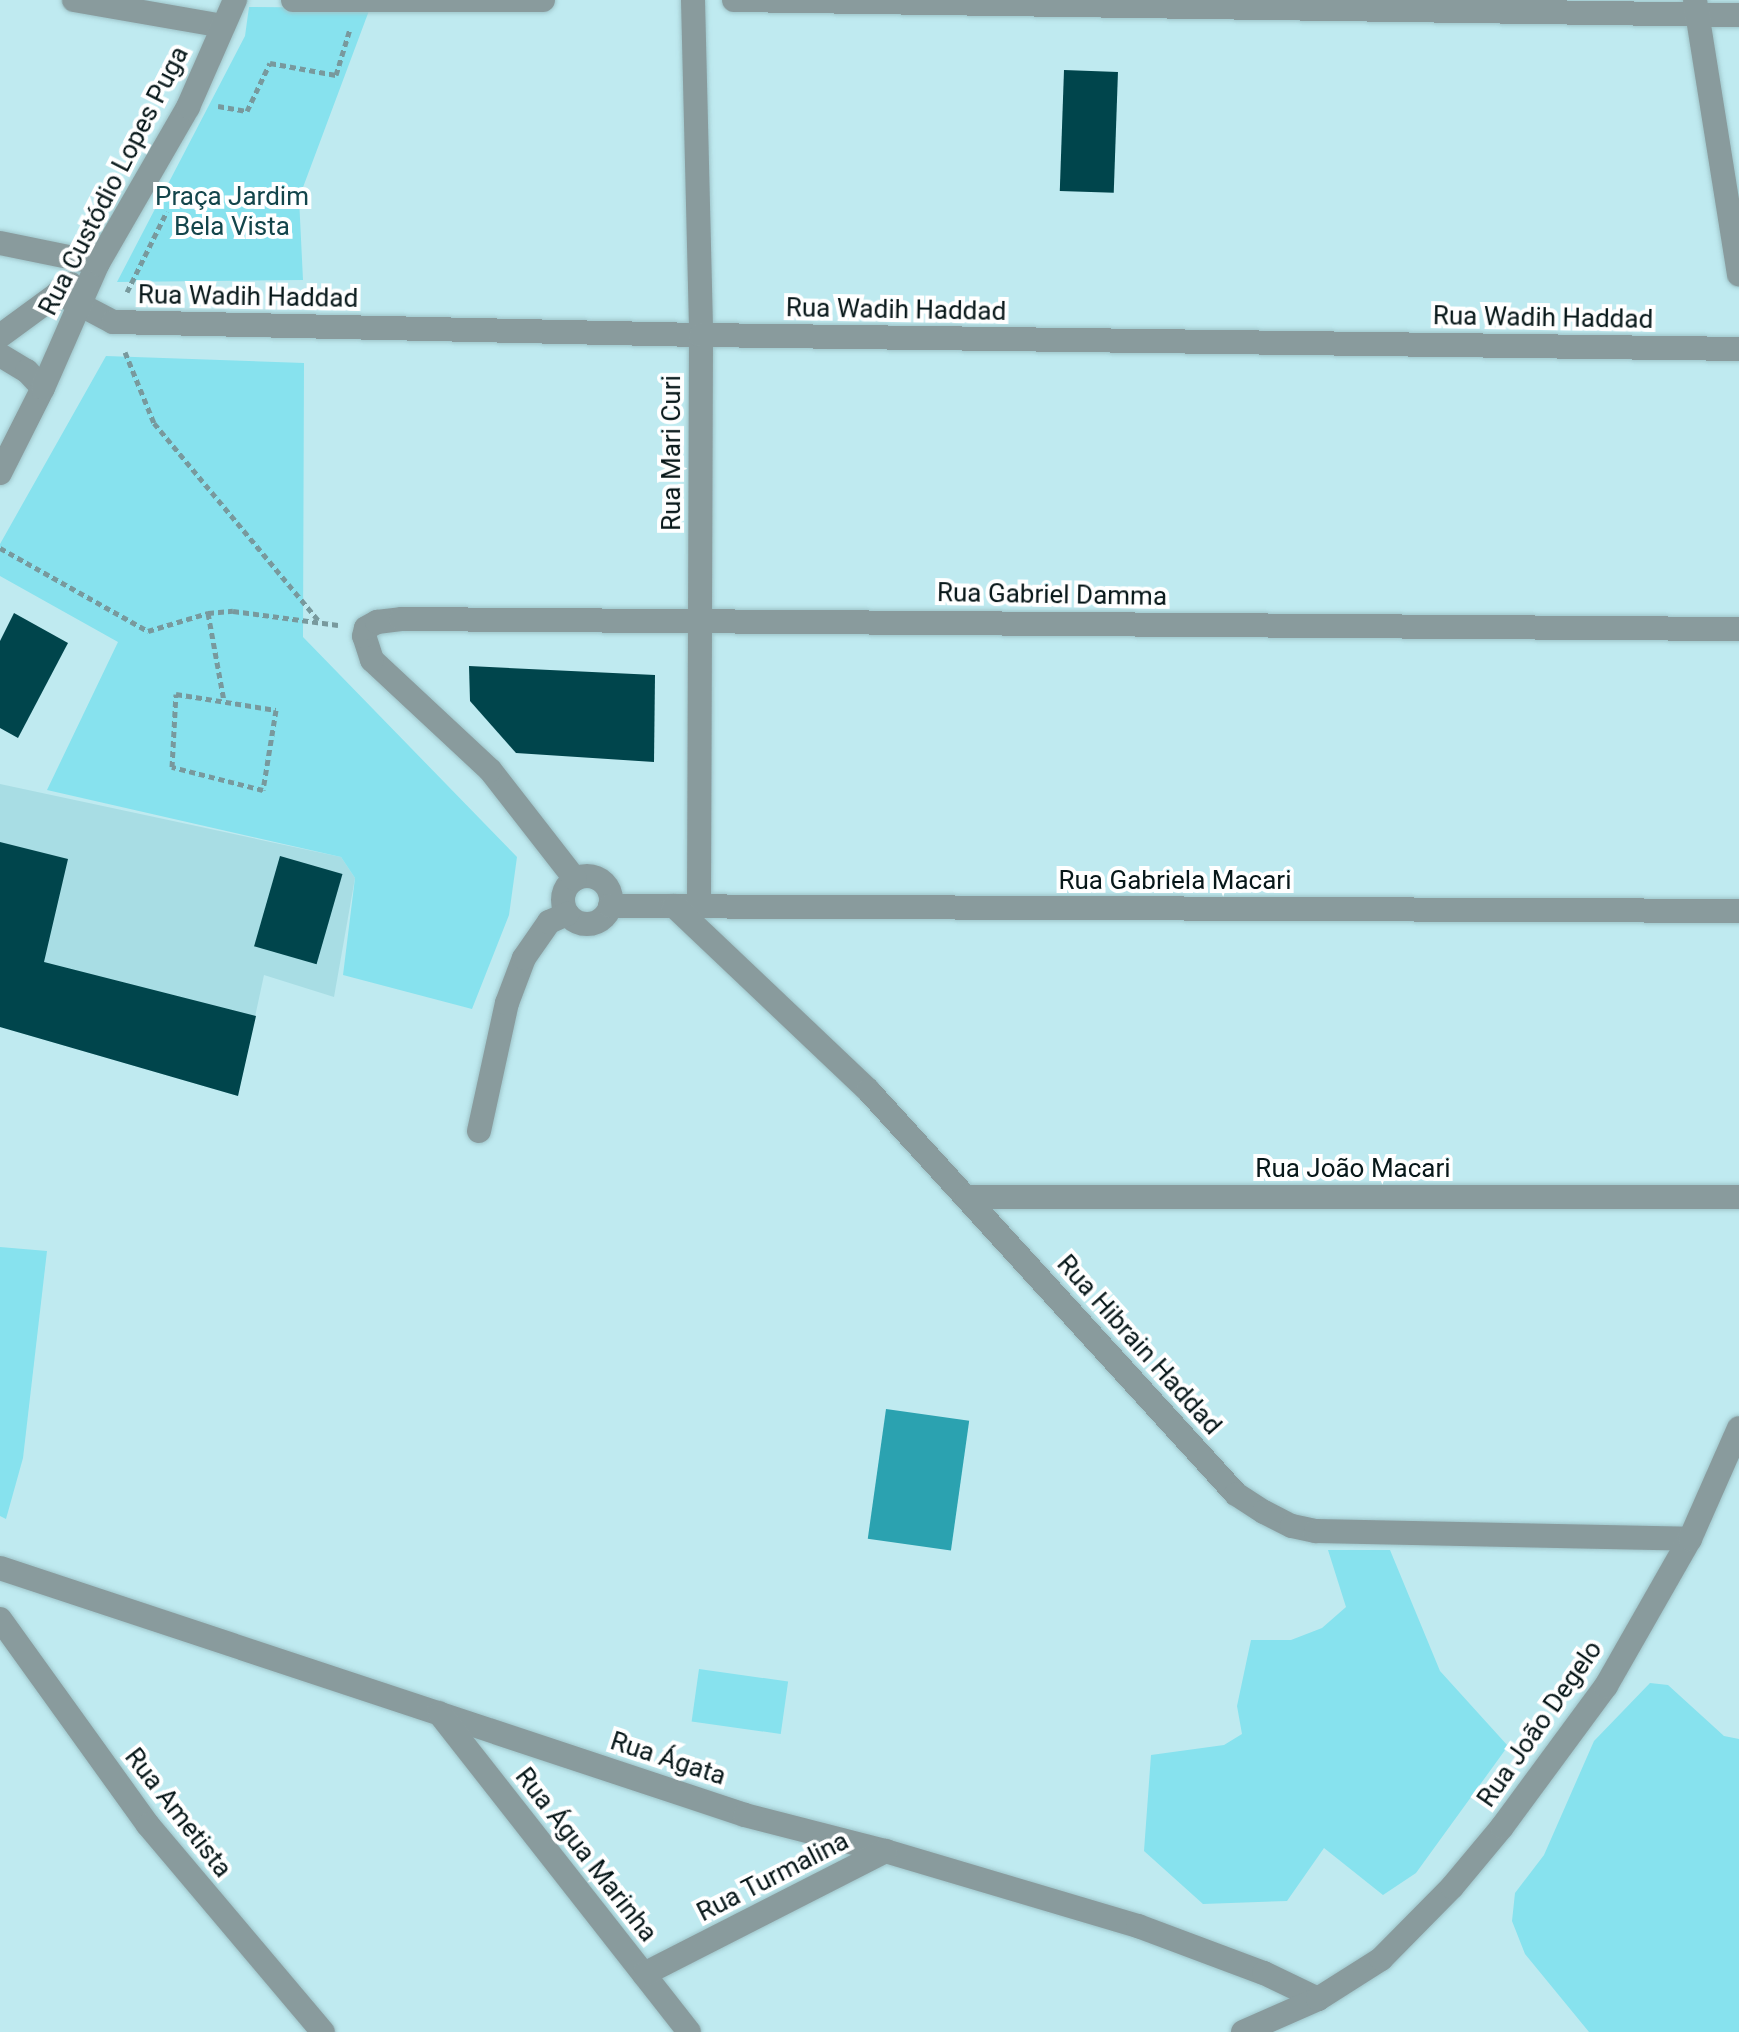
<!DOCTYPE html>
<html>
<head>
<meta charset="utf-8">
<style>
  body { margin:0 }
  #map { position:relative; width:1739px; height:2032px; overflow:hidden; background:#bfeaf0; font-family:Roboto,sans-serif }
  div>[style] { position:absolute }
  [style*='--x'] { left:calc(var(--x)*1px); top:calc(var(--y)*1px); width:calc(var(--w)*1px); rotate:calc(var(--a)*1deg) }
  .built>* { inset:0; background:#a8dde4 }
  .green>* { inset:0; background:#87e2ee; transform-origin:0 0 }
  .water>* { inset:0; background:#2ba2b0; transform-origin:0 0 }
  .building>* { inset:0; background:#00454c; transform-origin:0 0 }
  .path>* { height:5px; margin-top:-2.5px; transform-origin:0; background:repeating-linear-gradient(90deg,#78999d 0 6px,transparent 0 10px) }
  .roads { filter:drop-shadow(0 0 2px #9ec4c9) drop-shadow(0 0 2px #9ec4c9) }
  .minor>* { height:24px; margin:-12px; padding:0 12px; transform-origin:12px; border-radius:12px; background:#899b9d }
  .minor>.ring { margin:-12px; padding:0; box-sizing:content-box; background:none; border:24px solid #899b9d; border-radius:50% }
  span { translate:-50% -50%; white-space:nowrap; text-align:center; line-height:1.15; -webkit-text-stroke:8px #fff; paint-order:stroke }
  .street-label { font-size:26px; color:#071719 }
  .park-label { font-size:26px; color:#13454b }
</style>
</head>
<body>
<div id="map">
  <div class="built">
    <div style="clip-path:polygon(0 784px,341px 857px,355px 878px,334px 997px,264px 975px,238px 1096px,0 1027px)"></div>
  </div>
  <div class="green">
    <div style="clip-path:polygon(249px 7px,370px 8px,299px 198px,303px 280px,117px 282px,245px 36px)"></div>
    <div style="clip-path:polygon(106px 356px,304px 363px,303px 637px,517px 857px,509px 915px,472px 1009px,343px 975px,355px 878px,341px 857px,47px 790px,118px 642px,0 576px,0 544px)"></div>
    <div style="clip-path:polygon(0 1247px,47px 1251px,23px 1458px,6px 1519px,0 1516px)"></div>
    <div style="clip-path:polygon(1328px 1550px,1390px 1550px,1440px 1671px,1508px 1746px,1416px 1873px,1383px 1895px,1324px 1848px,1287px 1901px,1203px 1904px,1144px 1851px,1151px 1755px,1224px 1745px,1242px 1734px,1237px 1706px,1251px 1640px,1291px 1640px,1322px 1628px,1346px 1607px)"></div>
    <div style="left:699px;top:1669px;width:90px;height:53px;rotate:8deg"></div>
    <div style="clip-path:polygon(1650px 1683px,1668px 1685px,1724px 1736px,1739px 1739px,1739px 2032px,1589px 2032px,1525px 1954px,1512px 1921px,1515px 1893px,1544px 1855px,1594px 1741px)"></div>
  </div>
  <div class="water">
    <div style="left:886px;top:1409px;width:84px;height:131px;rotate:8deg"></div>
  </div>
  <div class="building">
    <div style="left:1064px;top:70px;width:54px;height:121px;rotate:2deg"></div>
    <div style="clip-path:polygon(14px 613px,68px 643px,18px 738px,0 728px,0 641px)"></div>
    <div style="clip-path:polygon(469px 666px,655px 675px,654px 762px,516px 753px,470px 701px)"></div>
    <div style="clip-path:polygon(0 842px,68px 859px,44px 962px,256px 1016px,238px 1096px,0 1027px)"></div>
    <div style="left:280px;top:856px;width:65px;height:94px;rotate:16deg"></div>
  </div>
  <div class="path">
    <div style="--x:218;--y:106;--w:29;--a:10"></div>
    <div style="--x:247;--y:111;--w:53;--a:-64.4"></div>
    <div style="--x:270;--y:63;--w:67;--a:10.3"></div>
    <div style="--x:336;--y:75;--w:48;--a:-73.1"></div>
    <div style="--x:127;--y:292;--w:90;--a:-63.7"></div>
    <div style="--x:125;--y:352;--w:77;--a:67.8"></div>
    <div style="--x:154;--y:423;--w:259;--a:50.2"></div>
    <div style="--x:0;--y:548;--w:170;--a:29.3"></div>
    <div style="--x:148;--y:631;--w:63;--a:-16.7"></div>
    <div style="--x:208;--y:613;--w:25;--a:-5"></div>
    <div style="--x:233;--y:611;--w:106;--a:7.6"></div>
    <div style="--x:208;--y:613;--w:89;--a:79.7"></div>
    <div style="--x:176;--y:694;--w:101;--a:9.1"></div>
    <div style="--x:276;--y:710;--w:81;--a:99.2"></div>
    <div style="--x:263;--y:790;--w:94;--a:-165.8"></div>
    <div style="--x:172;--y:767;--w:73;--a:-86.9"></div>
  </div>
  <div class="roads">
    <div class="minor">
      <div style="--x:74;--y:0;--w:151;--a:9.9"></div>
      <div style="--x:293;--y:0;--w:250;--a:0"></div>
      <div style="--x:693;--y:0;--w:335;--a:88.6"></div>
      <div style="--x:701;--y:335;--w:571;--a:90.2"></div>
      <div style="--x:734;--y:0;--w:1005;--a:0.86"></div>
      <div style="--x:1695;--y:0;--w:278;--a:80.9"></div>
      <div style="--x:0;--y:243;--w:100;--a:11.5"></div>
      <div style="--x:58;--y:293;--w:62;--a:27.8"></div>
      <div style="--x:113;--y:322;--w:588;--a:1.27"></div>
      <div style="--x:701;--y:335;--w:1038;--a:0.77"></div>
      <div style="--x:0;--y:336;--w:88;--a:-36.2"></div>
      <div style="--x:0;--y:355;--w:31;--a:31"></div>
      <div style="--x:27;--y:371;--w:23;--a:47"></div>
      <div style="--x:0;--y:473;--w:95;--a:-63.2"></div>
      <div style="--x:43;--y:388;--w:137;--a:-66.3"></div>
      <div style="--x:98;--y:263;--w:180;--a:-60"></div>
      <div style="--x:188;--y:107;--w:117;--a:-66.3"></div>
      <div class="ring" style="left:563px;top:876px;width:24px;height:24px"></div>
      <div style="--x:575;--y:879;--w:138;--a:-127.9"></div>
      <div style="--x:490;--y:770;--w:161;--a:-137"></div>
      <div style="--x:372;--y:660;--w:25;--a:-108"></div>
      <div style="--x:364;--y:636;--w:8;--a:-76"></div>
      <div style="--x:366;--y:628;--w:13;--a:-29"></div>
      <div style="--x:377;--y:622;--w:24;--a:-7"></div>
      <div style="--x:401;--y:619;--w:1338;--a:0.43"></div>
      <div style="--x:610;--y:906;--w:1129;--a:0.25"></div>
      <div style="--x:674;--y:906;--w:267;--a:43.5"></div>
      <div style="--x:868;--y:1090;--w:546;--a:47.67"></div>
      <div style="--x:1236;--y:1494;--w:33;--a:33"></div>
      <div style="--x:1264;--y:1512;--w:31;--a:27"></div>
      <div style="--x:1292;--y:1526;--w:25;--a:12"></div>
      <div style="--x:1316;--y:1531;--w:374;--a:1.2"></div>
      <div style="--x:479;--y:1131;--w:131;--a:-77.7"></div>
      <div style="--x:507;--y:1003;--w:48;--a:-69.3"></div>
      <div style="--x:524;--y:958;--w:44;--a:-55.2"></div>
      <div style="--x:549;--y:922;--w:20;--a:-24"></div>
      <div style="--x:967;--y:1197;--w:772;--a:0"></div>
      <div style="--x:0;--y:1568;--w:785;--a:18.34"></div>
      <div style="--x:745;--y:1815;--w:145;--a:14.4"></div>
      <div style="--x:885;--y:1851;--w:264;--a:16.5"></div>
      <div style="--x:1138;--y:1926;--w:134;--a:20.5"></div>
      <div style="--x:1264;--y:1973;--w:60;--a:25.7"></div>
      <div style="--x:0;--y:1619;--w:254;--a:54.3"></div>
      <div style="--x:148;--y:1825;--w:271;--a:49.8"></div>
      <div style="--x:439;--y:1713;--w:405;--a:51.9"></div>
      <div style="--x:644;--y:1974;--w:271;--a:-27"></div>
      <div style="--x:1243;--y:2032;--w:82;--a:-23.7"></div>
      <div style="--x:1318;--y:1999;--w:75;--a:-32.4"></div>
      <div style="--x:1381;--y:1959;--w:101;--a:-45.4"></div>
      <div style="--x:1452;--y:1887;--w:78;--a:-50.2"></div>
      <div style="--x:1502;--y:1827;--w:175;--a:-53.6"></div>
      <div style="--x:1606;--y:1686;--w:169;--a:-60.3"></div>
      <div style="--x:1690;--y:1539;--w:121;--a:-66.2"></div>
    </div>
  </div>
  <div class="street-label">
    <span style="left:114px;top:181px;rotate:-63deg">Rua Custódio Lopes Puga</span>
    <span style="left:248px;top:297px;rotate:1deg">Rua Wadih Haddad</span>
    <span style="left:896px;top:310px;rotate:1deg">Rua Wadih Haddad</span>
    <span style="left:1543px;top:318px;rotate:1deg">Rua Wadih Haddad</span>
    <span style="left:672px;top:453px;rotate:-90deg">Rua Mari Curi</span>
    <span style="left:1052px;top:595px;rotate:1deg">Rua Gabriel Damma</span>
    <span style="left:1175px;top:881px">Rua Gabriela Macari</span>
    <span style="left:1353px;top:1169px">Rua João Macari</span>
    <span style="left:1139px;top:1345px;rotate:48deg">Rua Hibrain Haddad</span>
    <span style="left:1540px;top:1724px;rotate:-55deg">Rua João Degelo</span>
    <span style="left:668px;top:1759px;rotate:18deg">Rua Ágata</span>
    <span style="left:178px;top:1813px;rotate:52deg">Rua Ametista</span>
    <span style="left:586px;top:1855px;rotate:52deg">Rua Água Marinha</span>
    <span style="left:773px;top:1877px;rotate:-27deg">Rua Turmalina</span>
  </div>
  <div class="park-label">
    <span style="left:232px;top:212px">Praça Jardim<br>Bela Vista</span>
  </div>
</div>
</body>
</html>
